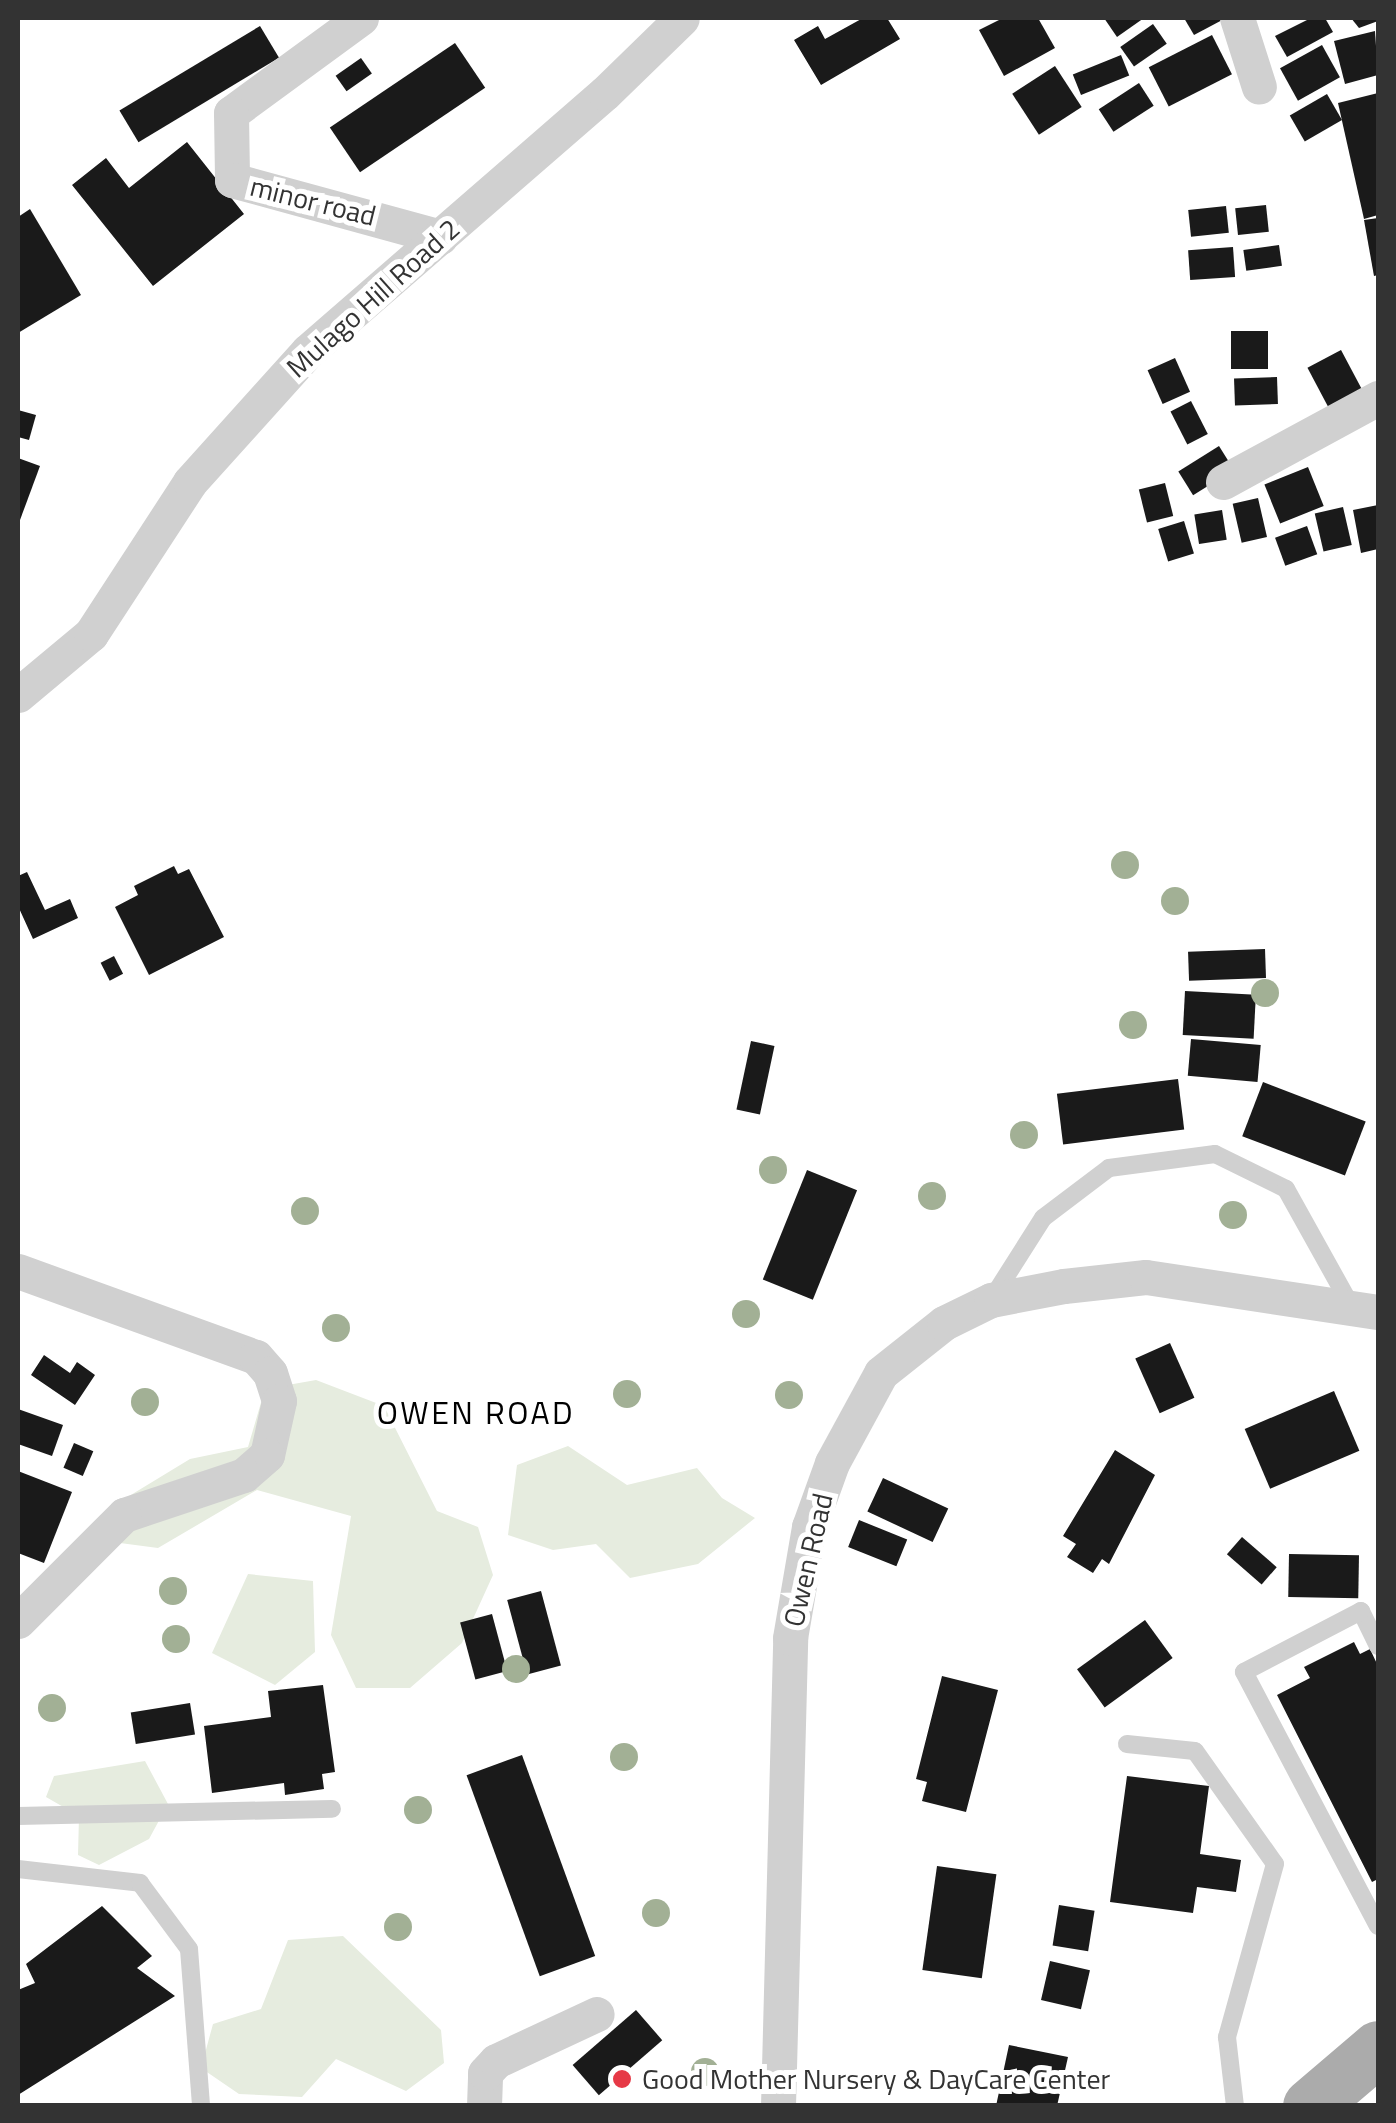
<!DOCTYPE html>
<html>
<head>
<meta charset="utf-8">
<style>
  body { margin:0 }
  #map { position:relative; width:1396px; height:2123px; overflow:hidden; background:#fff; font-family:"Titillium Web",sans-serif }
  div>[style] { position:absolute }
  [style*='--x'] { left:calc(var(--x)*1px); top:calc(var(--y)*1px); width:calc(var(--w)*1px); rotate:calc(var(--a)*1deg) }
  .green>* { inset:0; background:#e6ecdf }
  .building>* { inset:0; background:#1a1a1a; transform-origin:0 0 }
  .service>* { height:18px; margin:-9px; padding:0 9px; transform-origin:9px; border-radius:9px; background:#d0d0d0 }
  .minor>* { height:35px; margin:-17.5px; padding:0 17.5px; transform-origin:17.5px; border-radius:17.5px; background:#d0d0d0 }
  .primary>* { height:55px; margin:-27.5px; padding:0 27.5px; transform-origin:27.5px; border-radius:27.5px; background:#ababab }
  .trees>* { width:28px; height:28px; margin:-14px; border-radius:50%; background:#a2b095 }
  .dots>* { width:28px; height:28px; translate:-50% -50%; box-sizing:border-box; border:5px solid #fff; border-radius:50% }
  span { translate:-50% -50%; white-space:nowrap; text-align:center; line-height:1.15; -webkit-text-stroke:10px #fff; paint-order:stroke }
  .street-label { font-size:28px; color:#333 }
  .poi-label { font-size:28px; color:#333 }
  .left { translate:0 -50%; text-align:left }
  .quarter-label { font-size:32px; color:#000; letter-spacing:2.5px }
  .frame { position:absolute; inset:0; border:20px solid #333; pointer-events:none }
</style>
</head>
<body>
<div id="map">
  <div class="green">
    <div style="clip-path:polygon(316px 1380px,384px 1406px,437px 1511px,478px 1527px,493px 1575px,462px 1643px,410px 1688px,356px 1688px,331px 1635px,351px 1516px,257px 1490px,158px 1548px,120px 1543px,116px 1504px,190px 1459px,248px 1447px,265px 1389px)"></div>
    <div style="clip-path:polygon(568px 1446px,627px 1485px,697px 1468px,722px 1498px,755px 1518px,698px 1564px,630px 1578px,596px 1544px,553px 1550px,508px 1535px,517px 1465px)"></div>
    <div style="clip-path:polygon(248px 1574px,313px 1581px,315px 1652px,275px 1685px,212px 1653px)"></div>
    <div style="clip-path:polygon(145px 1761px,168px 1804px,149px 1839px,99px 1865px,78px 1855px,79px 1816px,46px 1797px,54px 1776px)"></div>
    <div style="clip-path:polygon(343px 1936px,441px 2030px,444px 2063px,406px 2091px,336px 2059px,302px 2097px,239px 2094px,201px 2068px,213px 2024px,261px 2009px,288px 1940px)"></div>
  </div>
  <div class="building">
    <div style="clip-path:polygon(863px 18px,887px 18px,900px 39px,821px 85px,794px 40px,818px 26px,825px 39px)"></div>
    <div style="clip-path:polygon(1003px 18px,1038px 18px,1055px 48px,1004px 76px,979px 30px)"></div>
    <div style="clip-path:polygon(1104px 18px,1144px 18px,1117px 37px)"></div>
    <div style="clip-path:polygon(1184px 18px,1226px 18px,1194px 35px)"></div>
    <div style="clip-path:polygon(1311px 18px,1325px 18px,1333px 32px,1287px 57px,1275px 36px)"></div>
    <div style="clip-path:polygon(1351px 18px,1378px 18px,1378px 21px,1359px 28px)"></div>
    <div style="left:1153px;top:24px;width:24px;height:40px;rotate:55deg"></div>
    <div style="left:260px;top:26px;width:37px;height:164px;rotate:59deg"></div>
    <div style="clip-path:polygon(1375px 31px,1378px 75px,1345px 84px,1334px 41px)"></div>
    <div style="left:1212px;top:35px;width:44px;height:71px;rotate:63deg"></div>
    <div style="left:455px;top:43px;width:54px;height:151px;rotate:56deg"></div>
    <div style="left:1322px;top:45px;width:37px;height:48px;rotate:61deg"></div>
    <div style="left:1121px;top:55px;width:22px;height:52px;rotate:68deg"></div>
    <div style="left:361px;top:58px;width:19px;height:31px;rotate:55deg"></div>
    <div style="left:1055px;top:66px;width:49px;height:51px;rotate:57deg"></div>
    <div style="left:1139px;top:83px;width:27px;height:48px;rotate:57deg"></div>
    <div style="clip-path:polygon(1378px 93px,1378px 215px,1364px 219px,1338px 103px)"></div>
    <div style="left:1327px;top:94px;width:30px;height:43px;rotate:60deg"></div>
    <div style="clip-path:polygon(187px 142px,244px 214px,153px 286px,72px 185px,106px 158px,129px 188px)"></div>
    <div style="left:1266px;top:205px;width:27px;height:31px;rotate:84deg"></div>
    <div style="left:1226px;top:206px;width:27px;height:38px;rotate:84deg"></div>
    <div style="clip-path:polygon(30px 209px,81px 295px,18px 333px,18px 217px)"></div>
    <div style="clip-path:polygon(1378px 218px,1378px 275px,1374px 276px,1364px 220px)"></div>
    <div style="left:1279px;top:245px;width:21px;height:36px;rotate:82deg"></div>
    <div style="left:1233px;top:247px;width:30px;height:45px;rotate:86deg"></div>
    <div style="left:1231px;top:331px;width:37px;height:38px"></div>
    <div style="left:1341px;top:350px;width:53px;height:38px;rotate:62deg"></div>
    <div style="left:1175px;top:358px;width:37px;height:30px;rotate:66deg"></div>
    <div style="left:1277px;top:377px;width:27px;height:43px;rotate:88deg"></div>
    <div style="left:1191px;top:401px;width:37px;height:23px;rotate:63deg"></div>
    <div style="clip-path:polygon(18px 410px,36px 415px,29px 440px,18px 437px)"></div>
    <div style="left:1219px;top:446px;width:28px;height:48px;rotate:58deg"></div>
    <div style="clip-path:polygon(18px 458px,40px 466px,20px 520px,18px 519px)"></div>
    <div style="left:1308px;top:467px;width:42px;height:47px;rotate:68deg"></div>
    <div style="left:1165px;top:483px;width:34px;height:27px;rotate:76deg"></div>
    <div style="left:1258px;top:498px;width:40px;height:26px;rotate:77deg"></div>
    <div style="clip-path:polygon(1378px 505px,1378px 549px,1361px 553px,1353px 510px)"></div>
    <div style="left:1343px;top:507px;width:39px;height:29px;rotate:77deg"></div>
    <div style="left:1222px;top:510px;width:30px;height:28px;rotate:81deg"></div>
    <div style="left:1184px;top:521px;width:34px;height:27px;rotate:73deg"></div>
    <div style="left:1307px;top:526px;width:30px;height:34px;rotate:70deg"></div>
    <div style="clip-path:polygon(174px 866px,178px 874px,189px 869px,224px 937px,149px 975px,115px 907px,138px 895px,134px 886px)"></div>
    <div style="clip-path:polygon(27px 872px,45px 910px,70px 899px,78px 918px,33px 939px,18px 906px,18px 876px)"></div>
    <div style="left:1265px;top:949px;width:29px;height:77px;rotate:88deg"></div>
    <div style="left:114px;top:956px;width:20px;height:15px;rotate:63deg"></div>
    <div style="left:1185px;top:991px;width:71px;height:44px;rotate:3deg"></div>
    <div style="left:1191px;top:1039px;width:70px;height:37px;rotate:5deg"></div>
    <div style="left:751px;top:1041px;width:24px;height:70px;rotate:12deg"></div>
    <div style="left:1178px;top:1079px;width:51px;height:122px;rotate:83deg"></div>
    <div style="left:1263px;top:1082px;width:110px;height:58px;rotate:21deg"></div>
    <div style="left:807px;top:1170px;width:54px;height:118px;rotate:22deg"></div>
    <div style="left:1170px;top:1343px;width:60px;height:38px;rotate:66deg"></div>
    <div style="clip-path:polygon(44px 1355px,70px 1373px,77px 1362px,95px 1375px,75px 1405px,31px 1375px)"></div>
    <div style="left:1334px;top:1391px;width:65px;height:97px;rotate:67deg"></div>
    <div style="clip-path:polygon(18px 1409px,63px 1425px,52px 1456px,18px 1444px)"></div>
    <div style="left:74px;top:1443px;width:21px;height:27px;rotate:23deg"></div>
    <div style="clip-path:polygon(1115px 1450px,1155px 1475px,1109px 1564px,1102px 1559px,1093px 1573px,1067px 1557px,1076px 1544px,1063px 1536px)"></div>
    <div style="clip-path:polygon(18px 1471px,72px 1492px,44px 1563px,18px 1553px)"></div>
    <div style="left:883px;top:1478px;width:72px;height:37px;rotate:25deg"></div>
    <div style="left:859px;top:1520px;width:52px;height:29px;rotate:22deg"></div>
    <div style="left:1242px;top:1537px;width:46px;height:23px;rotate:41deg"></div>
    <div style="left:1289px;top:1554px;width:70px;height:43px;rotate:1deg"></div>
    <div style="left:541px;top:1591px;width:77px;height:35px;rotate:75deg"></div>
    <div style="left:492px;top:1614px;width:59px;height:33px;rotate:75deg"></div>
    <div style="left:1145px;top:1620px;width:47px;height:84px;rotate:54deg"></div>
    <div style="clip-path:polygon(1354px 1642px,1360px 1654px,1370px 1649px,1378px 1666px,1378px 1879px,1372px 1882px,1277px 1695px,1310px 1678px,1304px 1667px)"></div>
    <div style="clip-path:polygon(942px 1676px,998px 1690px,966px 1812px,922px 1801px,927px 1782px,916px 1779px)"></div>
    <div style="clip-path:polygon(323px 1685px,335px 1772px,322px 1774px,324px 1789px,285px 1795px,284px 1783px,212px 1793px,204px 1726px,271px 1717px,268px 1691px)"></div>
    <div style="left:190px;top:1703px;width:32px;height:60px;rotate:81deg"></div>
    <div style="left:522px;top:1755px;width:214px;height:59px;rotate:70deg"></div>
    <div style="clip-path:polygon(1127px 1776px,1209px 1786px,1200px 1854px,1241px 1860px,1236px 1892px,1197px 1887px,1193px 1913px,1110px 1902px)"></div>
    <div style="left:937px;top:1866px;width:60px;height:105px;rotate:8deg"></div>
    <div style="left:1059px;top:1905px;width:36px;height:41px;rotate:9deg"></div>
    <div style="clip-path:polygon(102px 1906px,152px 1956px,137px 1968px,175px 1996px,18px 2095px,18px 1990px,35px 1983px,26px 1964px)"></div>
    <div style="left:1050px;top:1961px;width:41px;height:40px;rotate:13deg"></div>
    <div style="left:636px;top:2010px;width:40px;height:84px;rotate:49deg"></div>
    <div style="clip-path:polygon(1009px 2045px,1068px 2057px,1057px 2106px,996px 2106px)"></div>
  </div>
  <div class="service">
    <div style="--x:991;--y:1300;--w:97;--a:-57.6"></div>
    <div style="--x:1043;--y:1218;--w:83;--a:-37.1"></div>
    <div style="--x:1109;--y:1168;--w:107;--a:-7.5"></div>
    <div style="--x:1215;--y:1154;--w:79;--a:26.2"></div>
    <div style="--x:1286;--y:1189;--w:134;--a:60.9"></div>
    <div style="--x:1378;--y:1646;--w:39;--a:-116"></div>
    <div style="--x:1361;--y:1611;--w:132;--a:152.5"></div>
    <div style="--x:1244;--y:1672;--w:287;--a:62.2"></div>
    <div style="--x:1127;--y:1744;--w:68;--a:5.9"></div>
    <div style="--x:1195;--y:1751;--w:138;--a:54.7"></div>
    <div style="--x:1275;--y:1864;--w:180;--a:105.5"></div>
    <div style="--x:1227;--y:2037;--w:69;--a:83.4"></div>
    <div style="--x:18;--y:1816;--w:314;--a:-1.3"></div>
    <div style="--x:18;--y:1869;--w:123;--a:6.5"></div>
    <div style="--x:140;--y:1883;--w:82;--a:53.4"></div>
    <div style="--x:189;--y:1949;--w:157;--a:85.6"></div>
  </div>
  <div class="minor">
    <div style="--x:361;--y:18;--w:161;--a:143.8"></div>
    <div style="--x:231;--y:113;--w:67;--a:89.1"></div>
    <div style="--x:232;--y:180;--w:216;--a:15.3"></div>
    <div style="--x:1237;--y:18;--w:72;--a:72.3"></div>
    <div style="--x:1223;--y:482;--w:176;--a:-28.5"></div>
    <div style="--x:18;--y:695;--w:95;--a:-39.9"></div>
    <div style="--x:91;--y:634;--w:181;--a:-56.9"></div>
    <div style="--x:190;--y:482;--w:176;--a:-48"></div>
    <div style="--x:308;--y:351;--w:393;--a:-41"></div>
    <div style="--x:605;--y:93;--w:107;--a:-44.2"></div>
    <div style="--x:18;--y:1271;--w:253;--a:19.9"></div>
    <div style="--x:256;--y:1357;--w:21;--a:49"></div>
    <div style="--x:270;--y:1373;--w:29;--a:72"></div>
    <div style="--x:279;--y:1401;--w:55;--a:102.5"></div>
    <div style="--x:267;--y:1455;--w:30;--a:139"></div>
    <div style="--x:244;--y:1475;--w:126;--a:161.6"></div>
    <div style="--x:124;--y:1515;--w:150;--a:135"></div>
    <div style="--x:484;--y:2106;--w:33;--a:-88"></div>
    <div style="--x:485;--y:2073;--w:16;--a:-47"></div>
    <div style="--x:496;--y:2061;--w:111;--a:-25"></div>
    <div style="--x:778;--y:2106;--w:468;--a:-88.5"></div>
    <div style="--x:790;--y:1638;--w:113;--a:-80.3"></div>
    <div style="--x:809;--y:1527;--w:68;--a:-70.2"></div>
    <div style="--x:832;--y:1463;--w:102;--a:-61.4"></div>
    <div style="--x:881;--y:1373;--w:80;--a:-38.4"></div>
    <div style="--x:944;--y:1323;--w:52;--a:-26.1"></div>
    <div style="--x:991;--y:1300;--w:74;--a:-10.9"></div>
    <div style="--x:1064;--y:1286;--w:82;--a:-6.3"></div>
    <div style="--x:1146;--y:1277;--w:235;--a:8.6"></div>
  </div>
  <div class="primary">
    <div style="--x:1310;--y:2106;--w:89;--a:-40.5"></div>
  </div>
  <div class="trees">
    <div style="left:1125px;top:865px"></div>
    <div style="left:1175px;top:901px"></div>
    <div style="left:1265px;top:993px"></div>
    <div style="left:1133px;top:1025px"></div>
    <div style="left:1024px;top:1135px"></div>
    <div style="left:773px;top:1170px"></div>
    <div style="left:932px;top:1196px"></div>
    <div style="left:305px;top:1211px"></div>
    <div style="left:1233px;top:1215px"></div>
    <div style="left:746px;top:1314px"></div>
    <div style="left:336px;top:1328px"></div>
    <div style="left:627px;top:1394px"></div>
    <div style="left:789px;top:1395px"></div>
    <div style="left:145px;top:1402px"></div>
    <div style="left:173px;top:1591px"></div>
    <div style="left:176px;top:1639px"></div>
    <div style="left:516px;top:1669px"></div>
    <div style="left:52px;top:1708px"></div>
    <div style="left:624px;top:1757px"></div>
    <div style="left:418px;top:1810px"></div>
    <div style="left:656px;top:1913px"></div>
    <div style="left:398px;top:1927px"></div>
    <div style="left:705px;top:2072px"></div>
  </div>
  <div class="dots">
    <div style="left:622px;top:2079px;background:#e63946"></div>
  </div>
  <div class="street-label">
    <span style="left:313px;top:201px;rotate:14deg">minor road</span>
    <span style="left:373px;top:298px;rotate:-42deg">Mulago Hill Road 2</span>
    <span style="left:808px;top:1560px;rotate:-77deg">Owen Road</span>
  </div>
  <div class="poi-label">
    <span class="left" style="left:642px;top:2079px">Good Mother Nursery &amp; DayCare Center</span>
  </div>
  <div class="quarter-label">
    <span style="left:476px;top:1412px">OWEN ROAD</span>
  </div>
  <div class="frame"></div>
</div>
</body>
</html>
